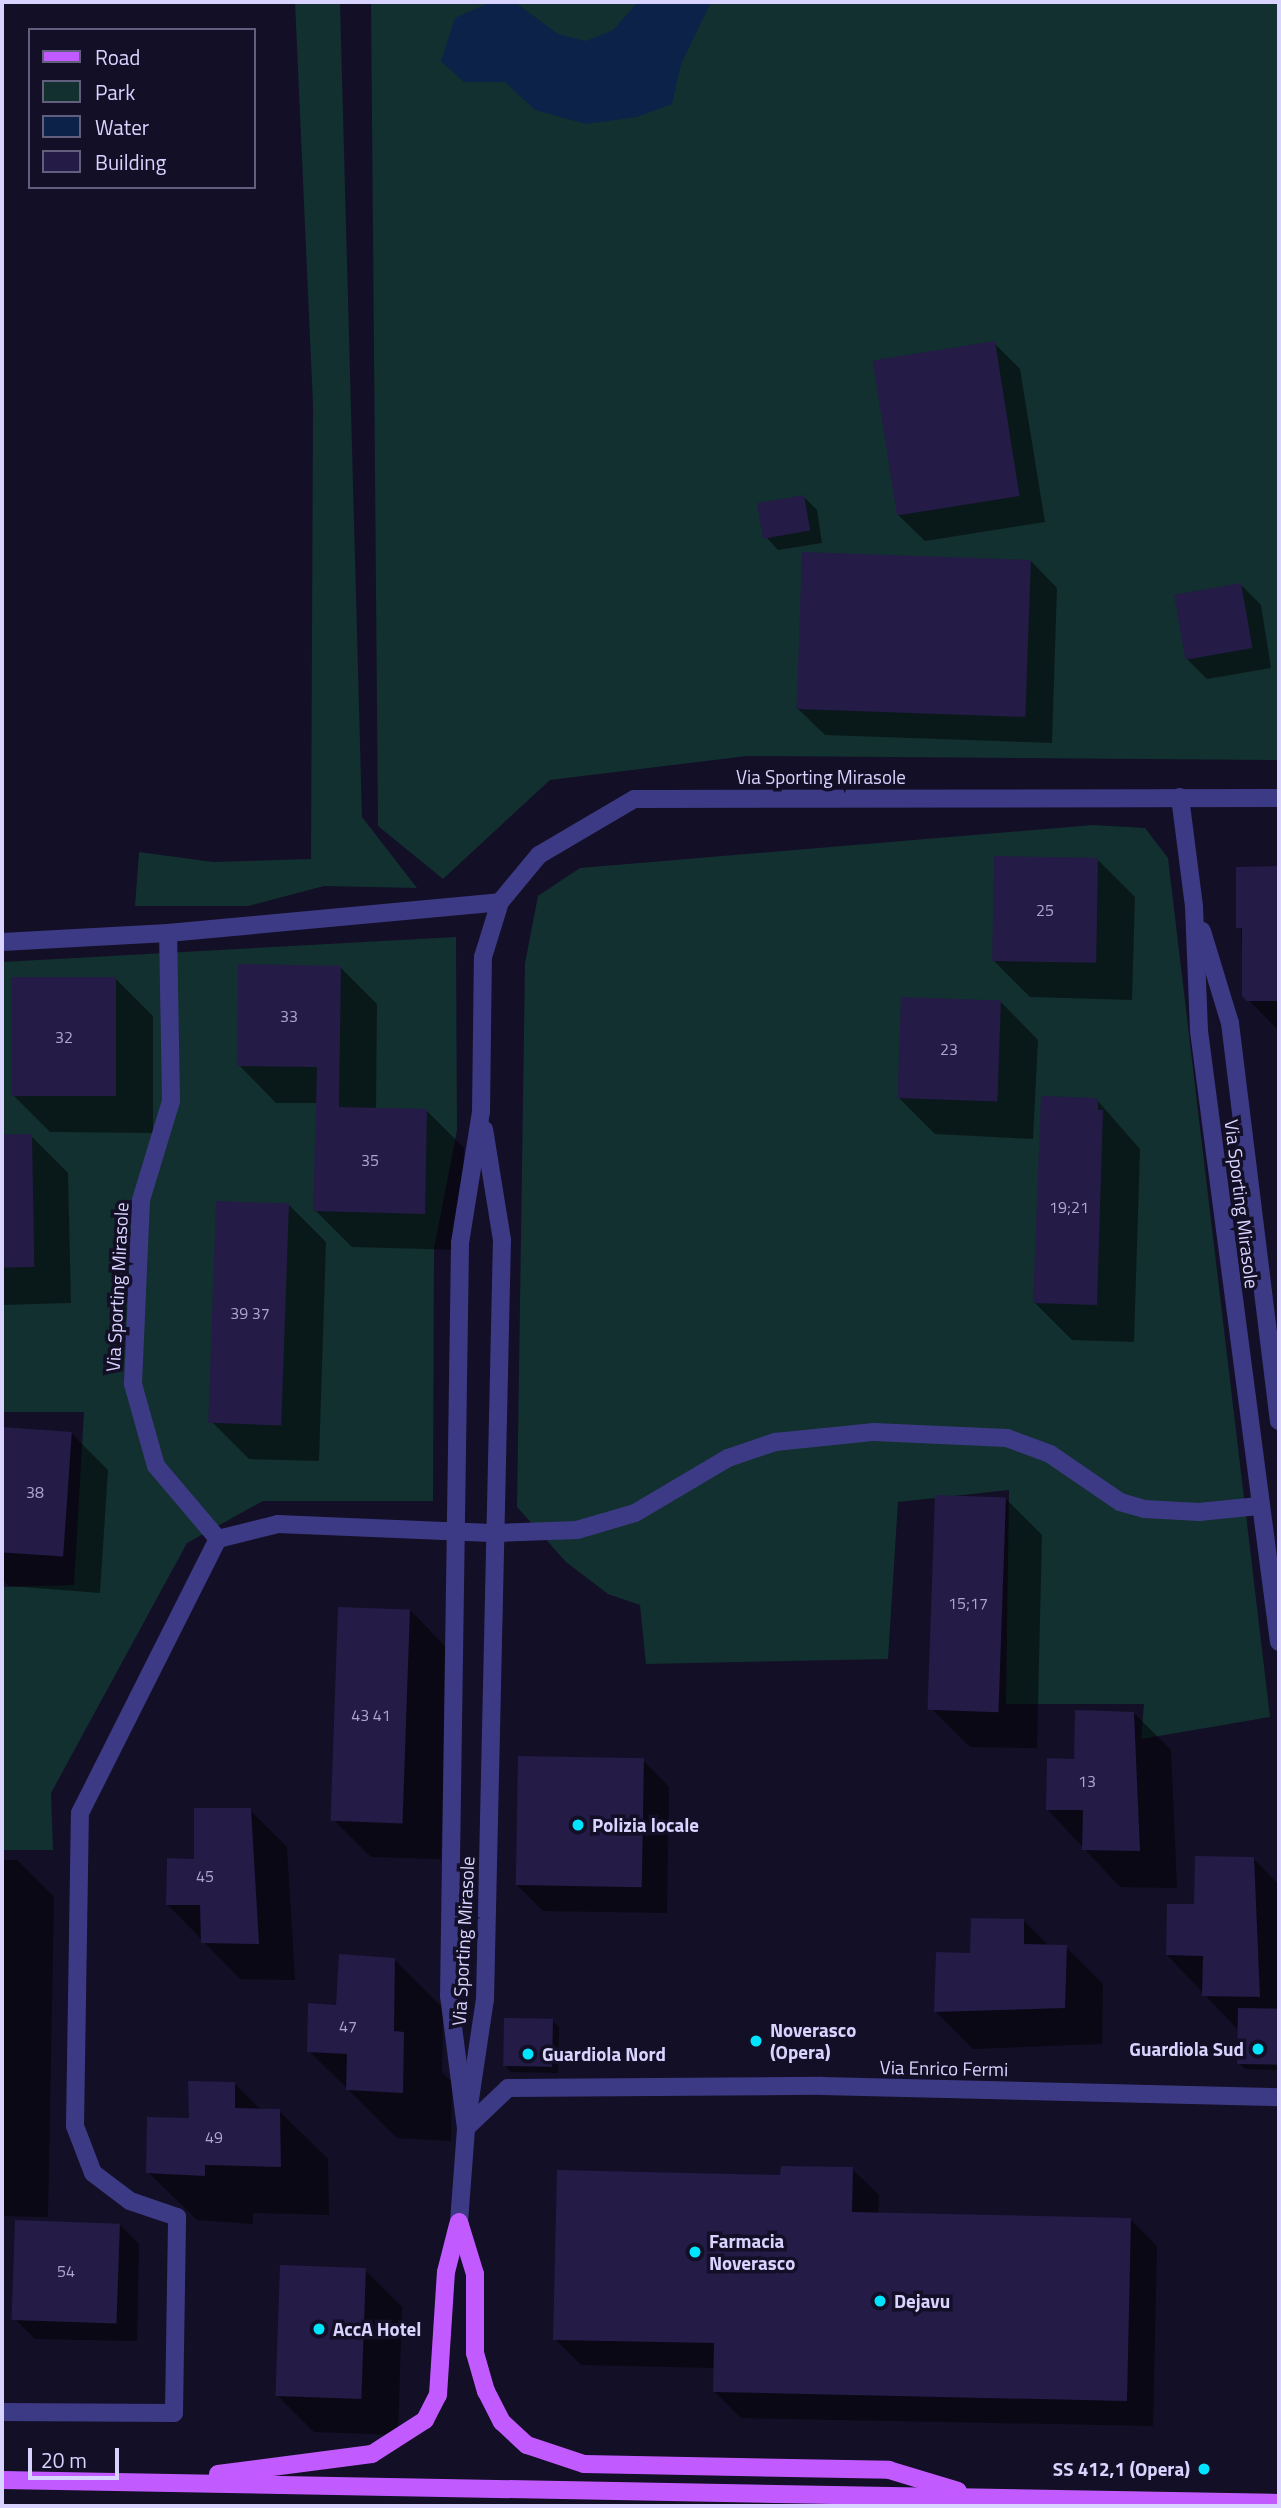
<!DOCTYPE html>
<html>
<head>
<meta charset="utf-8">
<style>
  body { margin:0 }
  #map { position:relative; width:1281px; height:2508px; overflow:hidden; background:#130f26; font-family:"Titillium Web",sans-serif }
  div>[style] { position:absolute }
  [style*='--x'] { left:calc(var(--x)*1px); top:calc(var(--y)*1px); width:calc(var(--w)*1px); rotate:calc(var(--a)*1deg) }
  .green>* { inset:0; background:#12302f }
  .water>* { inset:0; background:#0c2248 }
  .shadow>* { inset:0; background:#0007 }
  .building>* { inset:0; background:#241b47; transform-origin:0 0 }
  .minor>* { height:18px; margin:-9px; padding:0 9px; transform-origin:9px; border-radius:9px; background:#3d3a85 }
  .major>* { height:18px; margin:-9px; padding:0 9px; transform-origin:9px; border-radius:9px; background:#c25bff }
  .dots>* { width:19px; height:19px; translate:-50% -50%; box-sizing:border-box; border:4px solid #130f26; border-radius:50% }
  span { translate:-50% -50%; white-space:nowrap; text-align:center; line-height:1.15; -webkit-text-stroke:7px #130f26; paint-order:stroke }
  .number-label { font-size:16px; color:#aca6d1 }
  .number-label span { -webkit-text-stroke-width:0 }
  .street-label { font-size:19px; color:#d9d4ff }
  .poi-label { font-size:19px; color:#d9d4ff; font-weight:700 }
  .left { translate:0 -50%; text-align:left }
  .right { translate:-100% -50%; text-align:right }
  .frame { position:absolute; inset:0; border:4px solid #d9d4ff; pointer-events:none }
  .legend { position:absolute; left:28px; top:28px; width:228px; height:161px; box-sizing:border-box; background:#130f26; border:2px solid #625e7d; margin:0; padding:9px 12px; list-style:none; font-size:21px; color:#d9d4ff }
  .legend li { display:flex; align-items:center; gap:14px; height:35px }
  .legend b { width:35px; border:2px solid #625e7d }
  .scale { position:absolute; left:28px; top:2448px; width:91px; height:32px; box-sizing:border-box; border:4px solid #d9d4ff; border-top:0; padding-left:9px; font-size:21px; line-height:24px; white-space:nowrap; color:#d9d4ff; -webkit-text-stroke:5px #130f26; paint-order:stroke }
</style>
</head>
<body>
<div id="map">
  <div class="green">
    <div style="clip-path:polygon(295px 2px,340px 2px,362px 817px,417px 888px,324px 886px,248px 906px,135px 906px,139px 852px,213px 862px,311px 859px,313px 405px)"></div>
    <div style="clip-path:polygon(371px 2px,1279px 2px,1279px 760px,747px 756px,550px 780px,443px 879px,378px 826px)"></div>
    <div style="clip-path:polygon(1093px 825px,1145px 828px,1168px 858px,1270px 1717px,1141px 1739px,1144px 1704px,1006px 1704px,1009px 1490px,898px 1502px,888px 1659px,646px 1664px,640px 1605px,608px 1594px,566px 1562px,517px 1507px,525px 963px,538px 896px,580px 868px)"></div>
    <div style="clip-path:polygon(456px 937px,457px 1130px,434px 1249px,433px 1501px,263px 1501px,187px 1543px,51px 1793px,53px 1850px,2px 1850px,2px 1587px,74px 1585px,84px 1412px,2px 1412px,2px 962px)"></div>
  </div>
  <div class="water">
    <div style="clip-path:polygon(491px 2px,516px 3px,558px 34px,586px 41px,613px 30px,638px 2px,711px 2px,681px 64px,672px 104px,637px 117px,586px 124px,535px 110px,505px 82px,464px 82px,441px 61px,455px 18px)"></div>
  </div>
  <div class="shadow">
    <div style="clip-path:polygon(994px 343px,1020px 369px,1045px 522px,925px 541px,898px 515px)"></div>
    <div style="clip-path:polygon(804px 497px,817px 510px,822px 543px,778px 550px,765px 536px)"></div>
    <div style="clip-path:polygon(1031px 561px,1057px 588px,1052px 743px,825px 735px,798px 709px)"></div>
    <div style="clip-path:polygon(1241px 585px,1261px 605px,1271px 668px,1207px 679px,1187px 659px)"></div>
    <div style="clip-path:polygon(1098px 860px,1135px 897px,1132px 1000px,1030px 997px,993px 960px)"></div>
    <div style="clip-path:polygon(1238px 868px,1279px 868px,1279px 1031px,1244px 995px)"></div>
    <div style="clip-path:polygon(340px 967px,377px 1004px,376px 1110px,427px 1111px,464px 1148px,461px 1250px,352px 1247px,315px 1210px,318px 1103px,276px 1103px,239px 1065px)"></div>
    <div style="clip-path:polygon(116px 979px,153px 1016px,153px 1133px,50px 1132px,13px 1095px)"></div>
    <div style="clip-path:polygon(1001px 1002px,1038px 1040px,1033px 1139px,935px 1134px,898px 1097px)"></div>
    <div style="clip-path:polygon(1097px 1100px,1140px 1149px,1134px 1342px,1072px 1340px,1035px 1303px)"></div>
    <div style="clip-path:polygon(2px 1136px,31px 1136px,68px 1173px,71px 1303px,2px 1305px)"></div>
    <div style="clip-path:polygon(289px 1205px,326px 1242px,319px 1461px,249px 1459px,212px 1422px)"></div>
    <div style="clip-path:polygon(2px 1428px,71px 1433px,108px 1470px,100px 1593px,9px 1586px,2px 1580px)"></div>
    <div style="clip-path:polygon(1005px 1498px,1042px 1535px,1037px 1748px,970px 1747px,933px 1710px)"></div>
    <div style="clip-path:polygon(410px 1610px,447px 1648px,441px 1859px,371px 1857px,334px 1820px)"></div>
    <div style="clip-path:polygon(1134px 1713px,1171px 1750px,1177px 1888px,1120px 1887px,1047px 1809px,1076px 1760px)"></div>
    <div style="clip-path:polygon(643px 1760px,669px 1787px,667px 1913px,543px 1911px,517px 1885px)"></div>
    <div style="clip-path:polygon(250px 1810px,287px 1847px,295px 1980px,240px 1979px,168px 1905px,196px 1860px)"></div>
    <div style="clip-path:polygon(1254px 1859px,1279px 1885px,1279px 2070px,1245px 2069px,1239px 2063px,1239px 2031px,1167px 1955px)"></div>
    <div style="clip-path:polygon(2px 1860px,17px 1860px,54px 1897px,48px 2217px,2px 2216px)"></div>
    <div style="clip-path:polygon(1024px 1921px,1050px 1947px,1066px 1947px,1103px 1984px,1102px 2044px,973px 2049px,936px 2012px,972px 1954px)"></div>
    <div style="clip-path:polygon(394px 1959px,443px 2008px,442px 2072px,452px 2082px,451px 2141px,397px 2138px,309px 2051px,338px 2007px)"></div>
    <div style="clip-path:polygon(553px 2021px,559px 2027px,558px 2073px,511px 2072px,505px 2065px)"></div>
    <div style="clip-path:polygon(234px 2083px,261px 2110px,279px 2111px,328px 2159px,329px 2215px,253px 2213px,253px 2224px,197px 2220px,148px 2172px,190px 2120px)"></div>
    <div style="clip-path:polygon(852px 2169px,879px 2195px,878px 2214px,1130px 2219px,1157px 2246px,1153px 2426px,741px 2418px,715px 2392px,715px 2368px,581px 2365px,555px 2339px)"></div>
    <div style="clip-path:polygon(119px 2224px,139px 2244px,137px 2341px,35px 2339px,15px 2319px)"></div>
    <div style="clip-path:polygon(365px 2270px,402px 2307px,398px 2435px,314px 2432px,277px 2395px)"></div>
  </div>
  <div class="building">
    <div style="left:995px;top:341px;width:157px;height:124px;rotate:81deg"></div>
    <div style="left:804px;top:495px;width:36px;height:48px;rotate:80deg"></div>
    <div style="left:802px;top:552px;width:229px;height:157px;rotate:2deg"></div>
    <div style="left:1241px;top:583px;width:66px;height:68px;rotate:80deg"></div>
    <div style="left:994px;top:856px;width:104px;height:105px;rotate:1deg"></div>
    <div style="clip-path:polygon(1279px 866px,1279px 1001px,1247px 1001px,1242px 996px,1242px 928px,1236px 928px,1236px 867px)"></div>
    <div style="clip-path:polygon(238px 964px,341px 966px,339px 1107px,427px 1109px,425px 1214px,313px 1211px,317px 1067px,237px 1066px)"></div>
    <div style="left:11px;top:977px;width:105px;height:119px"></div>
    <div style="left:901px;top:997px;width:100px;height:101px;rotate:2deg"></div>
    <div style="clip-path:polygon(1041px 1096px,1098px 1098px,1098px 1110px,1103px 1110px,1097px 1305px,1033px 1303px)"></div>
    <div style="left:32px;top:1134px;width:133px;height:30px;rotate:89deg"></div>
    <div style="left:216px;top:1201px;width:73px;height:222px;rotate:2deg"></div>
    <div style="left:2px;top:1427px;width:70px;height:125px;rotate:4deg"></div>
    <div style="left:935px;top:1495px;width:71px;height:215px;rotate:2deg"></div>
    <div style="left:338px;top:1607px;width:72px;height:214px;rotate:2deg"></div>
    <div style="clip-path:polygon(1075px 1710px,1134px 1712px,1140px 1851px,1082px 1850px,1083px 1810px,1046px 1810px,1047px 1758px,1074px 1759px)"></div>
    <div style="left:518px;top:1756px;width:126px;height:129px;rotate:1deg"></div>
    <div style="clip-path:polygon(194px 1808px,251px 1808px,259px 1944px,201px 1943px,200px 1905px,166px 1905px,167px 1858px,194px 1859px)"></div>
    <div style="clip-path:polygon(1195px 1856px,1254px 1857px,1260px 1997px,1202px 1996px,1203px 1956px,1166px 1955px,1167px 1904px,1194px 1904px)"></div>
    <div style="clip-path:polygon(971px 1918px,1024px 1919px,1024px 1944px,1067px 1945px,1065px 2008px,934px 2012px,936px 1952px,970px 1953px)"></div>
    <div style="clip-path:polygon(339px 1954px,395px 1958px,394px 2031px,404px 2032px,403px 2093px,346px 2090px,347px 2054px,307px 2052px,308px 2003px,336px 2005px)"></div>
    <div style="left:1238px;top:2008px;width:41px;height:56px;rotate:1deg"></div>
    <div style="left:504px;top:2018px;width:49px;height:48px;rotate:1deg"></div>
    <div style="clip-path:polygon(188px 2081px,235px 2082px,235px 2108px,280px 2109px,281px 2167px,205px 2165px,205px 2176px,146px 2173px,147px 2117px,189px 2118px)"></div>
    <div style="clip-path:polygon(781px 2166px,853px 2167px,852px 2212px,1131px 2218px,1127px 2401px,713px 2392px,714px 2343px,553px 2340px,557px 2170px,780px 2175px)"></div>
    <div style="left:15px;top:2220px;width:105px;height:100px;rotate:2deg"></div>
    <div style="left:280px;top:2265px;width:86px;height:131px;rotate:2deg"></div>
  </div>
  <div class="minor">
    <div style="--x:1180;--y:797;--w:110;--a:82.7"></div>
    <div style="--x:1194;--y:906;--w:125;--a:87.7"></div>
    <div style="--x:1199;--y:1031;--w:616;--a:82.54"></div>
    <div style="--x:1202;--y:931;--w:96;--a:73.1"></div>
    <div style="--x:1230;--y:1023;--w:401;--a:83"></div>
    <div style="--x:2;--y:942;--w:166;--a:-3.1"></div>
    <div style="--x:218;--y:1539;--w:96;--a:-130.3"></div>
    <div style="--x:156;--y:1466;--w:85;--a:-105.7"></div>
    <div style="--x:133;--y:1384;--w:184;--a:-87.5"></div>
    <div style="--x:141;--y:1200;--w:103;--a:-73.1"></div>
    <div style="--x:171;--y:1101;--w:168;--a:-91"></div>
    <div style="--x:168;--y:933;--w:333;--a:-5.3"></div>
    <div style="--x:469;--y:2106;--w:108;--a:-81.5"></div>
    <div style="--x:485;--y:1999;--w:759;--a:-88.72"></div>
    <div style="--x:502;--y:1240;--w:112;--a:-99.2"></div>
    <div style="--x:466;--y:2128;--w:133;--a:-97.3"></div>
    <div style="--x:449;--y:1996;--w:753;--a:-89.16"></div>
    <div style="--x:460;--y:1243;--w:133;--a:-80.9"></div>
    <div style="--x:481;--y:1112;--w:155;--a:-89.3"></div>
    <div style="--x:483;--y:957;--w:58;--a:-72.8"></div>
    <div style="--x:500;--y:902;--w:61;--a:-50.3"></div>
    <div style="--x:539;--y:855;--w:110;--a:-30.5"></div>
    <div style="--x:634;--y:799;--w:645;--a:-0.09"></div>
    <div style="--x:459;--y:2222;--w:94;--a:-85.7"></div>
    <div style="--x:466;--y:2128;--w:58;--a:-43.6"></div>
    <div style="--x:508;--y:2088;--w:314;--a:-0.4"></div>
    <div style="--x:822;--y:2086;--w:457;--a:1.4"></div>
    <div style="--x:2;--y:2412;--w:172;--a:0.3"></div>
    <div style="--x:174;--y:2413;--w:196;--a:-89.1"></div>
    <div style="--x:177;--y:2217;--w:50;--a:-161.2"></div>
    <div style="--x:130;--y:2201;--w:46;--a:-142.9"></div>
    <div style="--x:93;--y:2173;--w:50;--a:-111"></div>
    <div style="--x:75;--y:2126;--w:313;--a:-89.1"></div>
    <div style="--x:80;--y:1813;--w:307;--a:-63.3"></div>
    <div style="--x:218;--y:1539;--w:62;--a:-14"></div>
    <div style="--x:278;--y:1524;--w:219;--a:2.4"></div>
    <div style="--x:497;--y:1533;--w:80;--a:-2.1"></div>
    <div style="--x:577;--y:1530;--w:60;--a:-16.3"></div>
    <div style="--x:635;--y:1513;--w:108;--a:-30.6"></div>
    <div style="--x:728;--y:1458;--w:50;--a:-18.8"></div>
    <div style="--x:775;--y:1442;--w:100;--a:-5.8"></div>
    <div style="--x:874;--y:1432;--w:133;--a:2.6"></div>
    <div style="--x:1007;--y:1438;--w:46;--a:20.4"></div>
    <div style="--x:1050;--y:1454;--w:85;--a:34.4"></div>
    <div style="--x:1120;--y:1502;--w:25;--a:16"></div>
    <div style="--x:1144;--y:1509;--w:55;--a:3.1"></div>
    <div style="--x:1199;--y:1512;--w:60;--a:-5.7"></div>
  </div>
  <div class="major">
    <div style="--x:459;--y:2222;--w:54;--a:72.9"></div>
    <div style="--x:475;--y:2274;--w:79;--a:90"></div>
    <div style="--x:475;--y:2353;--w:40;--a:74"></div>
    <div style="--x:486;--y:2391;--w:35;--a:63"></div>
    <div style="--x:502;--y:2422;--w:34;--a:43"></div>
    <div style="--x:527;--y:2445;--w:60;--a:18.4"></div>
    <div style="--x:584;--y:2464;--w:305;--a:1.1"></div>
    <div style="--x:889;--y:2470;--w:72;--a:16.9"></div>
    <div style="--x:218;--y:2474;--w:155;--a:-7.4"></div>
    <div style="--x:372;--y:2454;--w:63;--a:-32.7"></div>
    <div style="--x:425;--y:2420;--w:28;--a:-63"></div>
    <div style="--x:438;--y:2395;--w:123;--a:-86.3"></div>
    <div style="--x:446;--y:2272;--w:49;--a:-75.7"></div>
    <div style="--x:2;--y:2480;--w:1277;--a:1.03"></div>
  </div>
  <div class="dots">
    <div style="left:578px;top:1825px;background:#00e5ff"></div>
    <div style="left:756px;top:2041px;background:#00e5ff"></div>
    <div style="left:1258px;top:2049px;background:#00e5ff"></div>
    <div style="left:528px;top:2054px;background:#00e5ff"></div>
    <div style="left:695px;top:2252px;background:#00e5ff"></div>
    <div style="left:880px;top:2301px;background:#00e5ff"></div>
    <div style="left:319px;top:2329px;background:#00e5ff"></div>
    <div style="left:1204px;top:2469px;background:#00e5ff"></div>
  </div>
  <div class="number-label">
    <span style="left:1045px;top:910px">25</span>
    <span style="left:289px;top:1016px">33</span>
    <span style="left:64px;top:1037px">32</span>
    <span style="left:949px;top:1049px">23</span>
    <span style="left:370px;top:1160px">35</span>
    <span style="left:1069px;top:1207px">19;21</span>
    <span style="left:250px;top:1313px">39 37</span>
    <span style="left:35px;top:1492px">38</span>
    <span style="left:968px;top:1603px">15;17</span>
    <span style="left:371px;top:1715px">43 41</span>
    <span style="left:1087px;top:1781px">13</span>
    <span style="left:205px;top:1876px">45</span>
    <span style="left:348px;top:2026px">47</span>
    <span style="left:214px;top:2137px">49</span>
    <span style="left:66px;top:2271px">54</span>
  </div>
  <div class="street-label">
    <span style="left:821px;top:777px">Via Sporting Mirasole</span>
    <span style="left:1242px;top:1204px;rotate:83deg">Via Sporting Mirasole</span>
    <span style="left:117px;top:1287px;rotate:-87deg">Via Sporting Mirasole</span>
    <span style="left:463px;top:1941px;rotate:-87deg">Via Sporting Mirasole</span>
    <span style="left:944px;top:2068px;rotate:1deg">Via Enrico Fermi</span>
  </div>
  <div class="poi-label">
    <span class="left" style="left:592px;top:1825px">Polizia locale</span>
    <span class="left" style="left:770px;top:2041px">Noverasco<br>(Opera)</span>
    <span class="right" style="left:1244px;top:2049px">Guardiola Sud</span>
    <span class="left" style="left:542px;top:2054px">Guardiola Nord</span>
    <span class="left" style="left:709px;top:2252px">Farmacia<br>Noverasco</span>
    <span class="left" style="left:894px;top:2301px">Dejavu</span>
    <span class="left" style="left:333px;top:2329px">AccA Hotel</span>
    <span class="right" style="left:1190px;top:2469px">SS 412,1 (Opera)</span>
  </div>
  <div class="frame"></div>
  <ul class="legend">
  <li><b style="height:9px;background:#c25bff"></b>Road</li>
  <li><b style="height:19px;background:#12302f"></b>Park</li>
  <li><b style="height:19px;background:#0c2248"></b>Water</li>
  <li><b style="height:19px;background:#241b47"></b>Building</li>
  </ul>
  <div class="scale">20 m</div>
</div>
</body>
</html>
